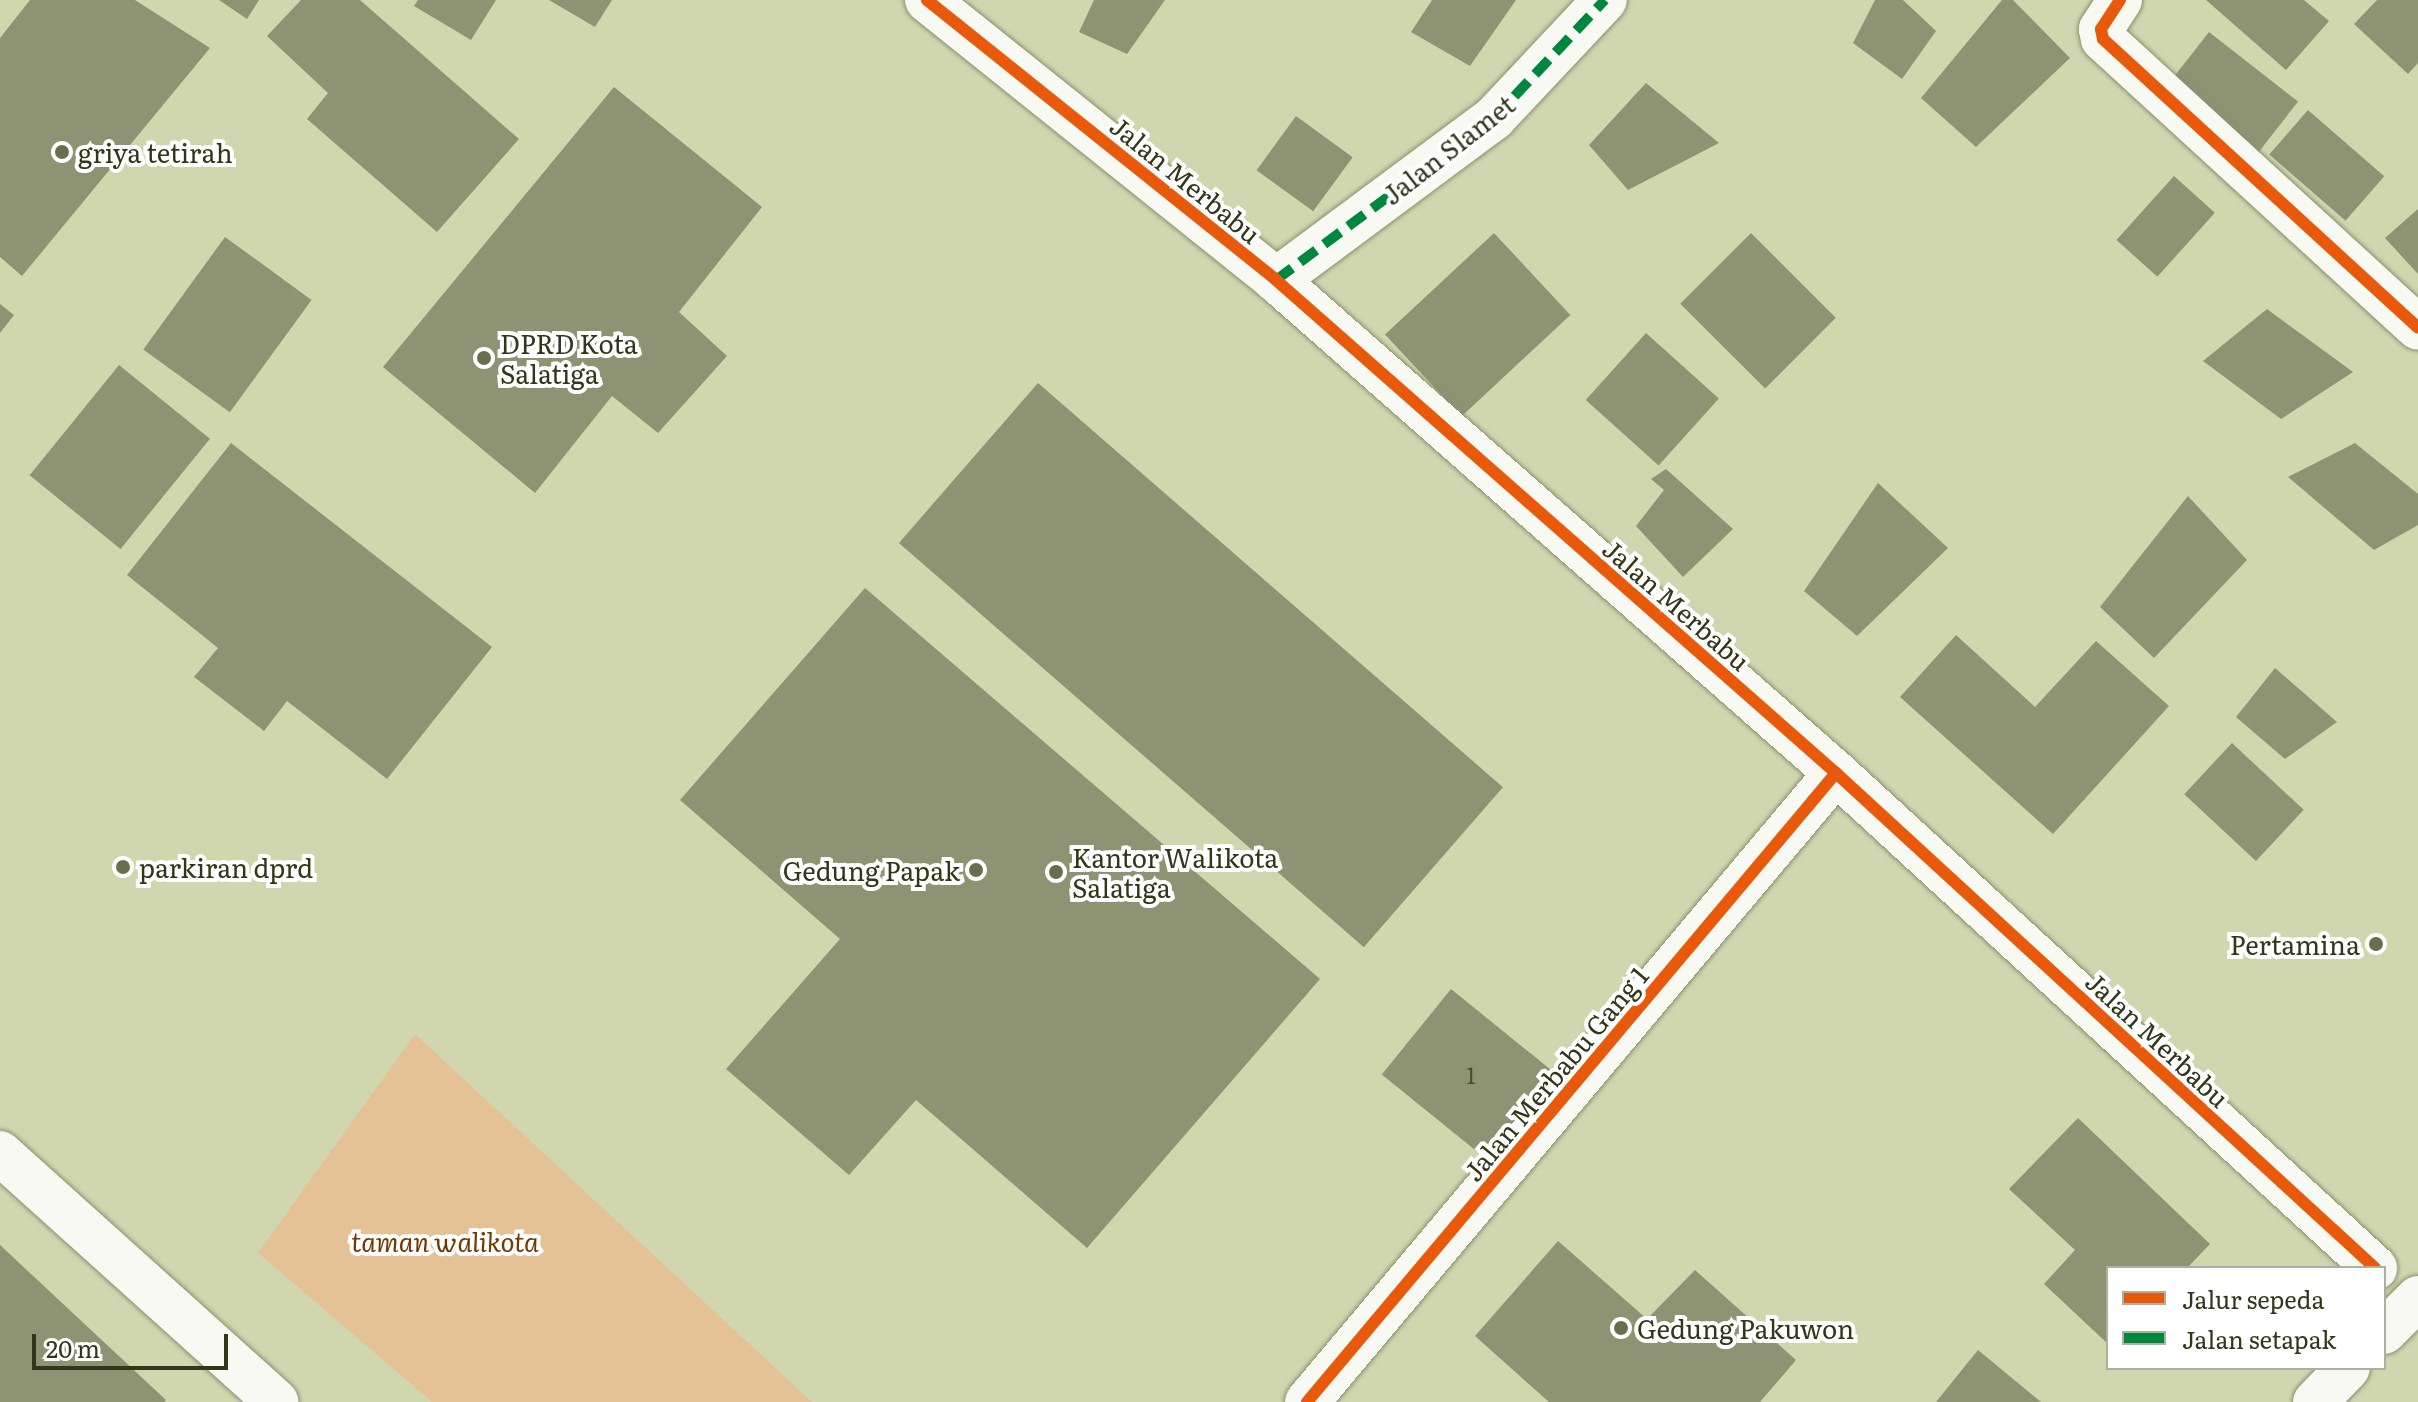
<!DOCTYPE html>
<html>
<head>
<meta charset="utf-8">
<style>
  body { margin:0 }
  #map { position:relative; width:2418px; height:1402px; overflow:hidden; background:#d0d7af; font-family:Literata,serif }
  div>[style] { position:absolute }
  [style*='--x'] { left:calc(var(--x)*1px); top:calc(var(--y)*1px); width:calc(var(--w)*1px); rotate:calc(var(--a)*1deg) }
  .green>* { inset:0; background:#e4c295 }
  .building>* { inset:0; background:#8e9374; transform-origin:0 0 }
  .roads { filter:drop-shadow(0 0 2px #8a906f) drop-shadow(0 0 2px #8a906f) }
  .street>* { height:44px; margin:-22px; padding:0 22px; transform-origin:22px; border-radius:22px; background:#f8f9f3 }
  .secondary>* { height:44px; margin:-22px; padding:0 22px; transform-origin:22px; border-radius:22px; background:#f8f9f3 }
  .quiet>* { height:10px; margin-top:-5px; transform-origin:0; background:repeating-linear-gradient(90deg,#00873e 0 20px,transparent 0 30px) }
  .cycleway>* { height:12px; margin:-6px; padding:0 6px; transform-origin:6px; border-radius:6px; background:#e8590c }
  .dots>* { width:22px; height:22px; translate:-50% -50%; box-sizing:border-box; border:4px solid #fff; border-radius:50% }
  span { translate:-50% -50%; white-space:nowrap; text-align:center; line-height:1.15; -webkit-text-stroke:8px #fff; paint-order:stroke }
  .number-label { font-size:22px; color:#494e30 }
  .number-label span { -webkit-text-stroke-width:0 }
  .street-label { font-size:26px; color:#323719 }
  .poi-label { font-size:26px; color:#323719 }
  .left { translate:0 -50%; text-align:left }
  .right { translate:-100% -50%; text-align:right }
  .park-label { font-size:26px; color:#6f3901; font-style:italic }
  .legend { position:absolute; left:2106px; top:1266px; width:280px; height:104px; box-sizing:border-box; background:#fff; border:2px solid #adafa3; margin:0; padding:10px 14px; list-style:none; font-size:24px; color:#323719 }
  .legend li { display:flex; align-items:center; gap:16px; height:40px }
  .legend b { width:40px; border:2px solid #adafa3 }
  .scale { position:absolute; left:32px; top:1334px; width:196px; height:36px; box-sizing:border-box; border:4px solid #323719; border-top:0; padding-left:10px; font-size:24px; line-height:28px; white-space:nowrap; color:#323719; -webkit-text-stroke:6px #fff; paint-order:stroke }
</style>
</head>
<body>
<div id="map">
  <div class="green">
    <div style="clip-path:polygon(415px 1034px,812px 1402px,432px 1402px,258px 1253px)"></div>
  </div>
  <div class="building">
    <div style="clip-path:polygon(30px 0,135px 0,210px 48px,22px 276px,0 257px,0 38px)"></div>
    <div style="clip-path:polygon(219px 0,259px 0,247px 19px)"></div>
    <div style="clip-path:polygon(301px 0,360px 0,519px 139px,437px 232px,307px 119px,328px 93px,267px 36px)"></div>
    <div style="clip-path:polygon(418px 0,496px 0,471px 40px,414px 6px)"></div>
    <div style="clip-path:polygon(549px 0,612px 0,595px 27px)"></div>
    <div style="clip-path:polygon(1094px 0,1165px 0,1127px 54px,1079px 32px)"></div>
    <div style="clip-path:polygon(1432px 0,1516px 0,1470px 66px,1411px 32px)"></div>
    <div style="clip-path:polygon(1875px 0,1903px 0,1936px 31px,1902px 79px,1853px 43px)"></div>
    <div style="clip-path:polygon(2002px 0,2013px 0,2070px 58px,1976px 147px,1921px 98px)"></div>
    <div style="clip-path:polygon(2206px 0,2304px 0,2329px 21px,2286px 70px)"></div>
    <div style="clip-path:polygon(2377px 0,2418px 0,2418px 63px,2408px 74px,2354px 24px)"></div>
    <div style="left:2209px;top:32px;width:113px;height:69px;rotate:38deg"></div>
    <div style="clip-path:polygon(1646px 83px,1719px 143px,1628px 190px,1589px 145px)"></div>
    <div style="clip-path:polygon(614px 87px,762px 207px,679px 312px,727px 356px,658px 433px,612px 396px,535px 493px,383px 367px)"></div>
    <div style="left:2308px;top:110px;width:101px;height:59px;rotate:41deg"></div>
    <div style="left:1296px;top:116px;width:70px;height:67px;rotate:36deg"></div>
    <div style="left:2174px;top:176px;width:55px;height:86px;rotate:42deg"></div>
    <div style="clip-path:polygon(2418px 209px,2418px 274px,2385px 238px)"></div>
    <div style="left:1494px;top:233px;width:112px;height:149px;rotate:47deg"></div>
    <div style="left:1751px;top:233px;width:120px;height:100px;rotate:45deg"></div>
    <div style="left:225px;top:237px;width:107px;height:139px;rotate:36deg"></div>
    <div style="clip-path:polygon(0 304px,14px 315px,0 333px)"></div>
    <div style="clip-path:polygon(2267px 309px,2353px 372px,2281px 419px,2203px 361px)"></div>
    <div style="left:1646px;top:333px;width:98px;height:90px;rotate:42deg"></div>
    <div style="left:119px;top:365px;width:117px;height:142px;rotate:39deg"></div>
    <div style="left:1038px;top:383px;width:616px;height:212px;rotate:41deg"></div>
    <div style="clip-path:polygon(231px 443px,492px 647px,387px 779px,287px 701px,264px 731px,194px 677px,218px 648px,127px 575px)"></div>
    <div style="clip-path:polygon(2355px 443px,2418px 494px,2418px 525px,2374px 550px,2288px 477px)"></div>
    <div style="clip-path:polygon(1666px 469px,1733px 529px,1683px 577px,1636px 526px,1664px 490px,1651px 479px)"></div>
    <div style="clip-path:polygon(1878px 483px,1948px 548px,1857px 636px,1804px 591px)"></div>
    <div style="clip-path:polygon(2188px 496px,2247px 560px,2154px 658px,2100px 607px)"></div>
    <div style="clip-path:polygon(865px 588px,1320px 979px,1087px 1248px,916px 1100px,849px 1175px,726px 1069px,840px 939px,680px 800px)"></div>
    <div style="clip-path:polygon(1956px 635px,2035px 707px,2096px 641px,2169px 706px,2053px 834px,1900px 697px)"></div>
    <div style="clip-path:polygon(2275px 668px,2337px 722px,2285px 759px,2236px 717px)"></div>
    <div style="left:2232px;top:743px;width:98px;height:70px;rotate:43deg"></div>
    <div style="left:1451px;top:989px;width:134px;height:110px;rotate:39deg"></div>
    <div style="clip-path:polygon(2078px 1118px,2210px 1244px,2187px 1268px,2108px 1268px,2108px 1344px,2044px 1284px,2075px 1250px,2009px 1189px)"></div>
    <div style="clip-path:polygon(1558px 1241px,1647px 1319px,1695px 1270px,1796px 1360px,1760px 1402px,1549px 1402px,1475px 1336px)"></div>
    <div style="clip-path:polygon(0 1245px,166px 1400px,164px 1402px,0 1402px)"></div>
    <div style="clip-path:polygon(1978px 1350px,2041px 1402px,1936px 1402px)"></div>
  </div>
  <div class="roads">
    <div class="street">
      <div style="--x:927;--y:0;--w:447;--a:38.7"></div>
      <div style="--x:1276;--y:280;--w:746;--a:41.36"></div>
      <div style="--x:1836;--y:773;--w:732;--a:42.56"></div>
      <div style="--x:2120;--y:0;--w:35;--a:123"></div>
      <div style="--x:2101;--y:29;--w:10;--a:79"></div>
      <div style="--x:2103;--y:39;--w:427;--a:42.5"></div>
      <div style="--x:1276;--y:280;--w:272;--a:-36.6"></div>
      <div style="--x:1494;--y:118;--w:162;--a:-46.8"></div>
      <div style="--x:1307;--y:1402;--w:822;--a:-49.94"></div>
    </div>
    <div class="secondary">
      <div style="--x:0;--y:1153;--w:372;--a:42"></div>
      <div style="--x:2384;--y:1332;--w:48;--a:-45"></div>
      <div style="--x:2315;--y:1402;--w:47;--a:-45.9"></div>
    </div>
  </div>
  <div class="quiet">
    <div style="--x:1276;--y:280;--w:272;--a:-36.6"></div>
    <div style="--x:1494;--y:118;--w:162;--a:-46.8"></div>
  </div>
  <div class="cycleway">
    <div style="--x:927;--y:0;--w:447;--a:38.7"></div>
    <div style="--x:1276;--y:280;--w:746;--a:41.36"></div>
    <div style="--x:1836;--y:773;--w:732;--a:42.56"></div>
    <div style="--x:2120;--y:0;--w:35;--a:123"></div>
    <div style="--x:2101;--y:29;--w:10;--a:79"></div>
    <div style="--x:2103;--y:39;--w:427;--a:42.5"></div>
    <div style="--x:1307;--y:1402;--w:822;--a:-49.94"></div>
  </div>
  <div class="dots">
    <div style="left:62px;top:152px;background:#696f4e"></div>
    <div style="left:484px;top:358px;background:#696f4e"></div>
    <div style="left:123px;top:867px;background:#696f4e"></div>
    <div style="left:976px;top:870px;background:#696f4e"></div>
    <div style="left:1056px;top:872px;background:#696f4e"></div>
    <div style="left:2376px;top:944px;background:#696f4e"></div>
    <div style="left:1621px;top:1328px;background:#696f4e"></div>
  </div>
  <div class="number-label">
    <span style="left:1471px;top:1075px">1</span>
  </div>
  <div class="street-label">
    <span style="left:1448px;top:149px;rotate:-38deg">Jalan Slamet</span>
    <span style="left:1186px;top:179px;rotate:39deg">Jalan Merbabu</span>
    <span style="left:1677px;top:604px;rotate:41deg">Jalan Merbabu</span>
    <span style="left:2158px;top:1039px;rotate:43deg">Jalan Merbabu</span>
    <span style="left:1555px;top:1073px;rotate:-50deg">Jalan Merbabu Gang 1</span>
  </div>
  <div class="poi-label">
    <span class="left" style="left:78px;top:152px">griya tetirah</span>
    <span class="left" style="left:500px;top:358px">DPRD Kota<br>Salatiga</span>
    <span class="left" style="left:1072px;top:872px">Kantor Walikota<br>Salatiga</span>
    <span class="left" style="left:139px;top:867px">parkiran dprd</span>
    <span class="right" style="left:960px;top:870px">Gedung Papak</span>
    <span class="right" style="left:2360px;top:944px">Pertamina</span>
    <span class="left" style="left:1637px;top:1328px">Gedung Pakuwon</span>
  </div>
  <div class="park-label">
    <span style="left:445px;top:1241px">taman walikota</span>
  </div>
  <ul class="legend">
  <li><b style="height:10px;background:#e8590c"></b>Jalur sepeda</li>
  <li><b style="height:10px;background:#00873e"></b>Jalan setapak</li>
  </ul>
  <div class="scale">20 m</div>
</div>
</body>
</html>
